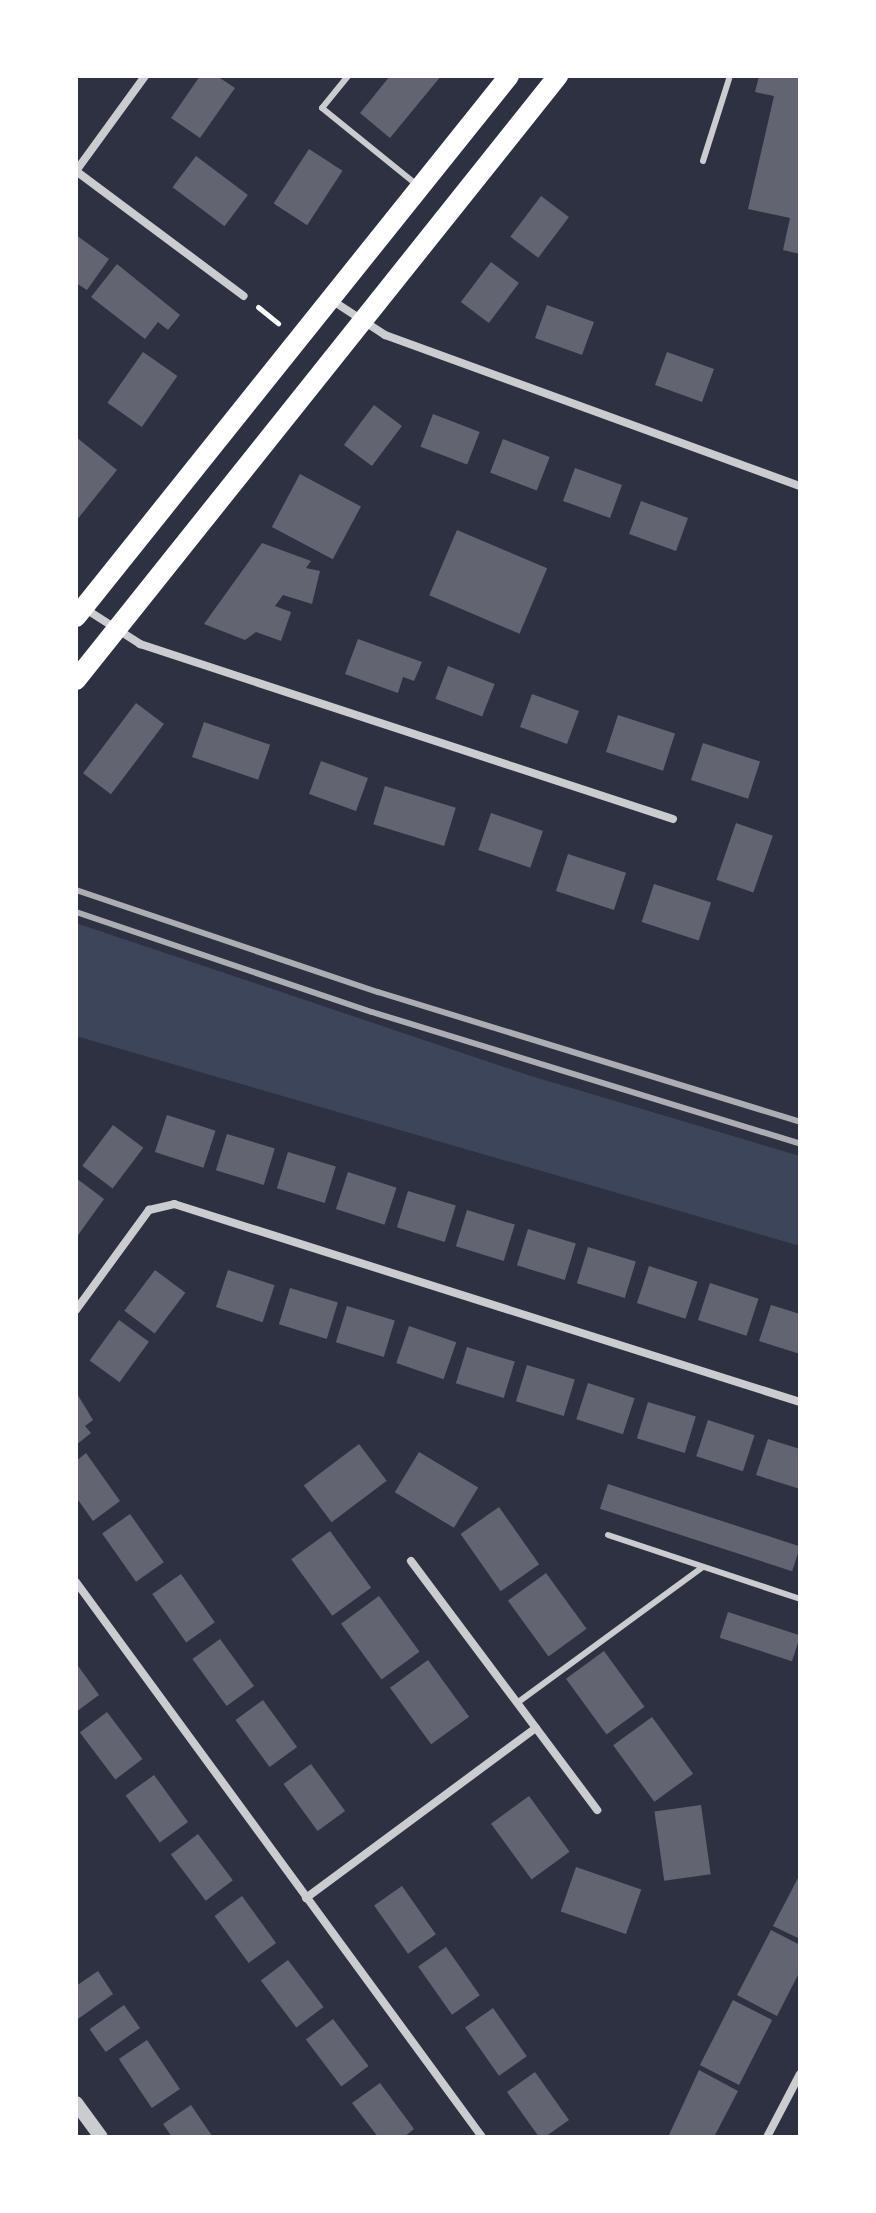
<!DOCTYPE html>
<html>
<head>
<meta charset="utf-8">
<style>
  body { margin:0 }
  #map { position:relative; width:876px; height:2213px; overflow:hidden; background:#2d3142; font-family:"Golos Text",sans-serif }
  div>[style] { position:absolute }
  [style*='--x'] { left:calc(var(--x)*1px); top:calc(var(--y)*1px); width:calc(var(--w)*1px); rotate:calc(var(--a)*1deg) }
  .green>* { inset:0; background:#3c4559 }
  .building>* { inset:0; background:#626471; transform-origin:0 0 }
  .path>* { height:5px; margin:-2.5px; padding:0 2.5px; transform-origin:2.5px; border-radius:2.5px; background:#fff }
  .service>* { height:6px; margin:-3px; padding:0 3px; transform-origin:3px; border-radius:3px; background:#caccd0 }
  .minor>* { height:8px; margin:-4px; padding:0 4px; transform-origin:4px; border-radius:4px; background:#caccd0 }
  .tertiary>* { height:14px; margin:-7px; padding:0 7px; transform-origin:7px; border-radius:7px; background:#caccd0 }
  .primary>* { height:20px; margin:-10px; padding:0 10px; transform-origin:10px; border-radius:10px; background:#fff }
  .rail>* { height:6px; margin:-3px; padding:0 3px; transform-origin:3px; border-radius:3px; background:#abadb3 }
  span { translate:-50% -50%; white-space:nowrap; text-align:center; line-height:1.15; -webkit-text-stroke:8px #fff; paint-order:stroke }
  .frame { position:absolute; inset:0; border:78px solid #fff; pointer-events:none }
</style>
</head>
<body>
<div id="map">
  <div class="green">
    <div style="clip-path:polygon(76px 923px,531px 1076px,800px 1156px,800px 1246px,76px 1036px)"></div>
  </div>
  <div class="building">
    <div style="clip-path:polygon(200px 76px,217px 76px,235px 88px,200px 138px,171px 118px)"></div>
    <div style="clip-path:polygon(390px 76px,441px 76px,390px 138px,360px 113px)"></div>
    <div style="clip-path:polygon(759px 76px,800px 76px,800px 254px,783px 250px,790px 218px,748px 209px,774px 96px,755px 92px)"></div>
    <div style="left:309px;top:149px;width:40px;height:65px;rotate:33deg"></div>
    <div style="left:196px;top:156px;width:65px;height:39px;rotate:37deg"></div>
    <div style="left:541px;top:196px;width:35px;height:51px;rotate:37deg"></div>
    <div style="clip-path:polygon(76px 235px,109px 259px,87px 290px,76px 283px)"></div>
    <div style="left:491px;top:262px;width:35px;height:50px;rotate:37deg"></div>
    <div style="clip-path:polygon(117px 264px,180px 315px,168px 330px,158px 322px,145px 339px,91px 297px)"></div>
    <div style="left:547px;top:305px;width:50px;height:35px;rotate:20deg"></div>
    <div style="left:143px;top:352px;width:42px;height:62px;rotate:35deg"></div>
    <div style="left:667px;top:352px;width:50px;height:35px;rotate:20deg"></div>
    <div style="left:374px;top:405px;width:35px;height:50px;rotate:37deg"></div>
    <div style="left:433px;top:414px;width:50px;height:35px;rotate:21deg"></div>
    <div style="clip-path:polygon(76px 437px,117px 470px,76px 521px)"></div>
    <div style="left:503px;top:439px;width:50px;height:36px;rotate:21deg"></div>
    <div style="left:575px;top:468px;width:50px;height:35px;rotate:20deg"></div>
    <div style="left:300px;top:474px;width:69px;height:60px;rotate:28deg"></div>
    <div style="left:641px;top:501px;width:50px;height:35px;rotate:20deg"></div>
    <div style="left:457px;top:530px;width:98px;height:71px;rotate:23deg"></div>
    <div style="clip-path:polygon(262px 543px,311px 561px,306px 568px,320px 571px,312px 604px,283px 595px,275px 606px,291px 612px,281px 641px,256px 632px,245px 640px,204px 624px)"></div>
    <div style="clip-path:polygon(358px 639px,422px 662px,414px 681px,403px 677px,398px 693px,345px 674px)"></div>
    <div style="left:448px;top:666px;width:50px;height:35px;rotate:21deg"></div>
    <div style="left:532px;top:694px;width:50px;height:35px;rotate:20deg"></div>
    <div style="left:136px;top:703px;width:35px;height:88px;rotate:37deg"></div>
    <div style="left:618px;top:715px;width:60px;height:39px;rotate:18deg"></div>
    <div style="left:204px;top:722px;width:70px;height:37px;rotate:19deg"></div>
    <div style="left:703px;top:743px;width:60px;height:39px;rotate:18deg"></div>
    <div style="left:321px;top:761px;width:50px;height:35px;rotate:20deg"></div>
    <div style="left:385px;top:786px;width:74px;height:40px;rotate:17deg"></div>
    <div style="left:491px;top:813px;width:55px;height:39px;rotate:19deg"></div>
    <div style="left:736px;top:823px;width:39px;height:60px;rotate:19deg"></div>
    <div style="left:568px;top:854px;width:61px;height:39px;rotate:18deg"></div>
    <div style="left:654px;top:884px;width:60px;height:40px;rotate:18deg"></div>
    <div style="left:167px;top:1115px;width:51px;height:39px;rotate:18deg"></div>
    <div style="left:113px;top:1125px;width:38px;height:51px;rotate:37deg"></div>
    <div style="left:227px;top:1134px;width:50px;height:38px;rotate:17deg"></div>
    <div style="left:288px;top:1152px;width:50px;height:38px;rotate:17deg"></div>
    <div style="left:348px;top:1172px;width:51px;height:39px;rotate:18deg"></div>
    <div style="clip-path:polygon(76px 1178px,104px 1199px,76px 1238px)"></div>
    <div style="left:408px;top:1191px;width:50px;height:38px;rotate:17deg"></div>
    <div style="left:467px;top:1210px;width:50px;height:38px;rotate:17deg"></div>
    <div style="left:528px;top:1229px;width:50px;height:38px;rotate:17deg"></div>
    <div style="left:588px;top:1247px;width:50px;height:38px;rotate:17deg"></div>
    <div style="left:649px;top:1266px;width:51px;height:39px;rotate:18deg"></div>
    <div style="left:155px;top:1270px;width:38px;height:51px;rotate:37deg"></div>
    <div style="left:228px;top:1270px;width:49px;height:39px;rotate:18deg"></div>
    <div style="left:710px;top:1283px;width:51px;height:39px;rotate:18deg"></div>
    <div style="left:290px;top:1288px;width:50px;height:38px;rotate:17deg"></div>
    <div style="clip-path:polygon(771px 1305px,800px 1314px,800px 1354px,759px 1341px)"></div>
    <div style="left:347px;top:1306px;width:50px;height:38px;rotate:17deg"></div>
    <div style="left:119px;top:1320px;width:37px;height:50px;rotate:36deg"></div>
    <div style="left:409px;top:1326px;width:50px;height:39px;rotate:19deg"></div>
    <div style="left:467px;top:1347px;width:50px;height:38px;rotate:17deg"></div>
    <div style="left:527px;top:1365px;width:50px;height:38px;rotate:17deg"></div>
    <div style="left:588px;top:1383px;width:49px;height:38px;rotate:18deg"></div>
    <div style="clip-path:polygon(76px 1392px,93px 1420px,85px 1426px,91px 1433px,76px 1445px)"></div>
    <div style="left:648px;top:1402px;width:50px;height:38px;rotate:17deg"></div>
    <div style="left:708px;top:1420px;width:49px;height:38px;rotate:18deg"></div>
    <div style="clip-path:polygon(768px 1439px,800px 1449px,800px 1489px,756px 1475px)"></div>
    <div style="left:359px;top:1444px;width:46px;height:69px;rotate:53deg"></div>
    <div style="left:419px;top:1452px;width:69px;height:47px;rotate:31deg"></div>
    <div style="clip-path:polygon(86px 1453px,120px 1501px,93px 1521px,76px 1497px,76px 1461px)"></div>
    <div style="left:608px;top:1484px;width:202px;height:26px;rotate:18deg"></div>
    <div style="left:499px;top:1507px;width:70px;height:47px;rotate:55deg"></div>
    <div style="left:130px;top:1514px;width:59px;height:34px;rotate:55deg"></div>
    <div style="left:330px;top:1531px;width:70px;height:48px;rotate:54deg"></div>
    <div style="left:546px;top:1573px;width:69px;height:47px;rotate:54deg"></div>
    <div style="left:181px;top:1574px;width:59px;height:35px;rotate:55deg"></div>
    <div style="left:379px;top:1596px;width:69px;height:47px;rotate:54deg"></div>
    <div style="left:728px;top:1612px;width:76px;height:27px;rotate:18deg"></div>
    <div style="left:220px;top:1639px;width:58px;height:34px;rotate:54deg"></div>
    <div style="left:604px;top:1651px;width:69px;height:47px;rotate:54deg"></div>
    <div style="left:428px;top:1660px;width:70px;height:47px;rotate:54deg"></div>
    <div style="clip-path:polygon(76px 1663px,99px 1695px,76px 1712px)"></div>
    <div style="left:263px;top:1700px;width:58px;height:34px;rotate:54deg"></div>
    <div style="left:107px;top:1712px;width:59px;height:34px;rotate:53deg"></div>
    <div style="left:652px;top:1717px;width:70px;height:48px;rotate:54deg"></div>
    <div style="left:311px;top:1764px;width:58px;height:34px;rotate:54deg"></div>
    <div style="left:154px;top:1775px;width:58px;height:35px;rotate:54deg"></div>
    <div style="left:529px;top:1796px;width:69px;height:47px;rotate:54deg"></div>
    <div style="left:701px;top:1805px;width:70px;height:47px;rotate:82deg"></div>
    <div style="left:198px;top:1834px;width:58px;height:34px;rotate:53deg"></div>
    <div style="left:576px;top:1867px;width:69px;height:47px;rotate:19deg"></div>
    <div style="clip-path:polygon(800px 1874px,800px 1939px,773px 1926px)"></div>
    <div style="left:402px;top:1886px;width:59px;height:34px;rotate:55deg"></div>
    <div style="left:242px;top:1896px;width:58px;height:34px;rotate:54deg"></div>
    <div style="clip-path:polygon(771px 1930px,800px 1945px,800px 1971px,777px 2016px,737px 1995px)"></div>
    <div style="left:446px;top:1947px;width:59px;height:34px;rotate:55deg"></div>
    <div style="left:288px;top:1960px;width:59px;height:34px;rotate:53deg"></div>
    <div style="clip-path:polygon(98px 1971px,113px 1994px,78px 2019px,76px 1986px)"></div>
    <div style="left:733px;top:2000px;width:44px;height:73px;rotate:27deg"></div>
    <div style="left:124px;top:2005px;width:28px;height:42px;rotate:55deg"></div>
    <div style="left:493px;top:2008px;width:59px;height:34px;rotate:55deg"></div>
    <div style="left:333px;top:2019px;width:59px;height:34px;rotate:53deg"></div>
    <div style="left:147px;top:2040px;width:59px;height:34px;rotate:56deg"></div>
    <div style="clip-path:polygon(699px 2070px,738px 2091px,714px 2137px,668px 2137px)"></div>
    <div style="clip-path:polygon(535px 2072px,569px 2120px,545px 2137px,539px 2137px,507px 2092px)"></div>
    <div style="clip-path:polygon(380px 2083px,414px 2129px,404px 2137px,378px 2137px,352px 2103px)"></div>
    <div style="clip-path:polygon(191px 2105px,208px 2130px,213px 2137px,172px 2137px,163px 2124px)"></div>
  </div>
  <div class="path">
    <div style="--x:258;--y:307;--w:26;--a:39"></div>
  </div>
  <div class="service">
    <div style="--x:348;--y:76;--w:41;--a:129.1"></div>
    <div style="--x:322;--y:108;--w:122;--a:39"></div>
    <div style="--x:703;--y:161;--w:89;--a:-72.4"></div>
    <div style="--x:608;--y:1535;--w:202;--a:18.4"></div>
    <div style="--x:517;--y:1703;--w:230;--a:-36.2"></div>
  </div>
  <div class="minor">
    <div style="--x:76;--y:171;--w:209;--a:36.7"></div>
    <div style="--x:76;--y:171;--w:117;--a:-54"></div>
    <div style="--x:330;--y:299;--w:66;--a:33.2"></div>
    <div style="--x:385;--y:335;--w:442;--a:20"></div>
    <div style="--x:84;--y:608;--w:67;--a:32.7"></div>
    <div style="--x:140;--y:644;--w:561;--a:18.18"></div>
    <div style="--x:76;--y:1310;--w:124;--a:-53.9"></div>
    <div style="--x:149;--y:1210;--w:26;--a:-13"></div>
    <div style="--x:174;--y:1204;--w:657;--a:17.55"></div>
    <div style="--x:411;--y:1561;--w:311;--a:53.2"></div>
    <div style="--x:76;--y:1582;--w:688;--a:53.81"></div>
    <div style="--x:306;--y:1898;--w:286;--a:-36.5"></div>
    <div style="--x:767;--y:2137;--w:71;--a:-62.4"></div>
  </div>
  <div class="tertiary">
    <div style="--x:76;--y:2103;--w:42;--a:53.7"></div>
  </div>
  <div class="primary">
    <div style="--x:76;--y:617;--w:693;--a:-51.33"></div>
    <div style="--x:76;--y:680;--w:773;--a:-51.41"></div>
  </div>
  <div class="rail">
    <div style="--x:76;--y:890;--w:319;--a:18.7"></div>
    <div style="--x:378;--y:992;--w:442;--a:17.1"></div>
    <div style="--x:76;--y:912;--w:312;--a:18.7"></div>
    <div style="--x:372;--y:1012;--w:448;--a:17.1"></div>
  </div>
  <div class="frame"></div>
</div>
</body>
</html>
